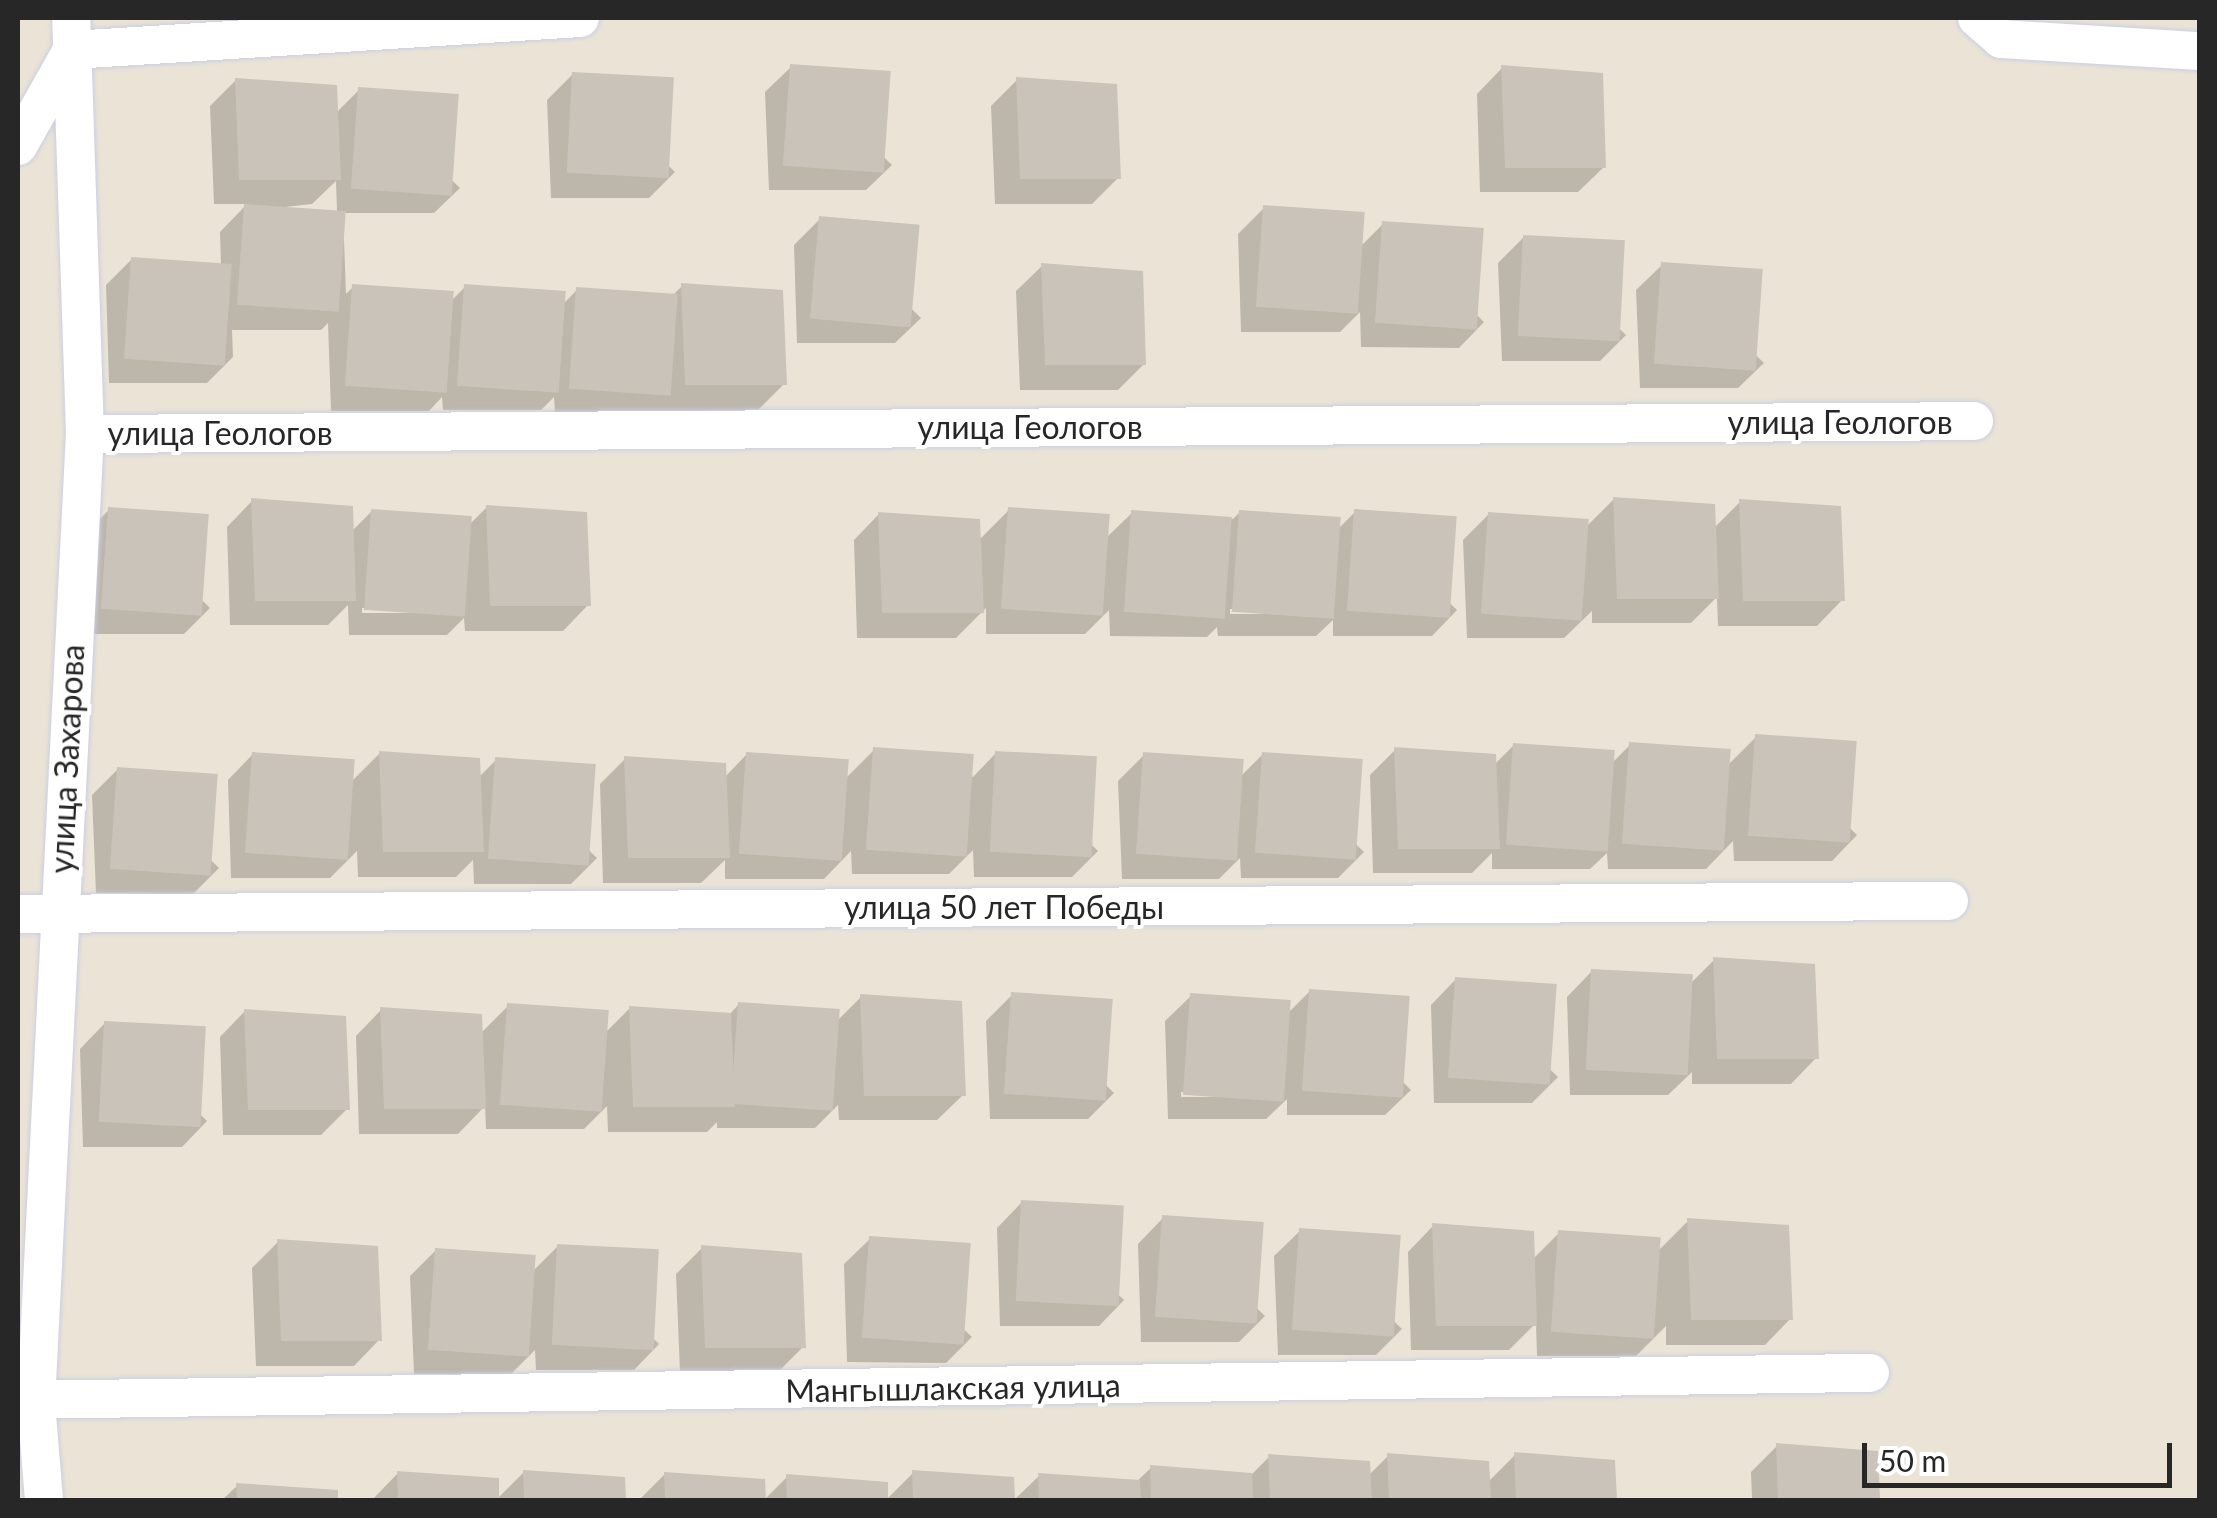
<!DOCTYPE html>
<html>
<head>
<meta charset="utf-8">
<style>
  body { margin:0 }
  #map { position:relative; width:2217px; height:1518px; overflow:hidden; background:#ebe4d6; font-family:Lato,sans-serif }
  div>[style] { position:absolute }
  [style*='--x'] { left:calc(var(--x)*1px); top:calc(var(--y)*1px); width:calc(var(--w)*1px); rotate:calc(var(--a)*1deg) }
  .shadow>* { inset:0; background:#0003 }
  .building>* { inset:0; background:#c9c3b9; transform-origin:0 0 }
  .roads { filter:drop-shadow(0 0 2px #cbcee2) drop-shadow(0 0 2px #cbcee2) }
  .minor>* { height:38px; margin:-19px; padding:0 19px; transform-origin:19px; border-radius:19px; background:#fff }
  span { translate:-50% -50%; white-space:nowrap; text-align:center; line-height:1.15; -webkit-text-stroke:8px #fff; paint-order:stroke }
  .street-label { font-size:32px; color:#272727 }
  .frame { position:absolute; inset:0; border:20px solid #272727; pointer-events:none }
  .scale { position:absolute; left:1862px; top:1443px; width:310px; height:45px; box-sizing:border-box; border:5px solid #272727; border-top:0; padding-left:12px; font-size:30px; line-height:35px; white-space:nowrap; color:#272727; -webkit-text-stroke:8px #fff; paint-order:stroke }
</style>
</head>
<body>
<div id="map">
  <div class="shadow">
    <div style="clip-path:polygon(791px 67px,892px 165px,866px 190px,769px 190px,765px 92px)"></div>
    <div style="clip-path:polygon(1502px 68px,1604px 167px,1578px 192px,1480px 192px,1477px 94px)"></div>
    <div style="clip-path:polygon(573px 74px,675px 172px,649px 198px,551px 198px,547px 100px)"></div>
    <div style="clip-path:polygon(evenodd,236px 80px,336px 113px,359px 90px,460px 188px,434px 213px,343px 213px,346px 294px,353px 287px,452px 300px,465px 287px,564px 303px,577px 290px,672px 296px,682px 286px,784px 384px,758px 410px,555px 413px,554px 397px,541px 410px,443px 410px,442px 397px,429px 411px,331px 411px,328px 323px,321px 330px,232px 330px,233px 357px,207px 383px,109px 383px,106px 285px,132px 259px,221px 265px,220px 232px,247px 204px,214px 204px,210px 106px,236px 80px,336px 181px,337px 212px,276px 208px,312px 204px,336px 181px)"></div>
    <div style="clip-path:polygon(1017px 80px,1118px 178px,1092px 204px,995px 204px,991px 106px)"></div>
    <div style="clip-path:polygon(1264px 208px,1363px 244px,1383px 224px,1484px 322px,1459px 348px,1361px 347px,1360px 312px,1340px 332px,1241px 332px,1238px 234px)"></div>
    <div style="clip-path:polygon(820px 219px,921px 318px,895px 343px,797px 343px,794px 245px)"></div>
    <div style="clip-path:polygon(1524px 237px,1626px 335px,1600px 361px,1502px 361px,1498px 263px)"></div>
    <div style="clip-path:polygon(1662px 265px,1764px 363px,1738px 388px,1640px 388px,1636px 290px)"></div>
    <div style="clip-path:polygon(1042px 266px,1144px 364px,1118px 390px,1020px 390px,1016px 291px)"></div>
    <div style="clip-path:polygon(1614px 499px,1714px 528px,1740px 502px,1842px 600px,1817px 626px,1718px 626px,1717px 597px,1691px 623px,1592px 623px,1592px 611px,1564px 638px,1467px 638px,1463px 540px,1489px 514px,1587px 526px)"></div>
    <div style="clip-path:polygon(evenodd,252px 501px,351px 532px,372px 511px,470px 524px,487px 507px,588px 605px,563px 631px,465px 631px,464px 618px,447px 635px,349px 635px,348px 605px,328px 625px,230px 625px,227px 527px,252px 501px,362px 608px,450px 608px,450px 613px,362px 613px,362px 608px)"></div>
    <div style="clip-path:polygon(109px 510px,210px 608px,184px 634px,87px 634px,83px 535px)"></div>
    <div style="clip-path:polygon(evenodd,1009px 510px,1108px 536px,1132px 513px,1233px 519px,1240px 512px,1339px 528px,1355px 512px,1457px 610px,1432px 636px,1333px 636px,1333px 620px,1316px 636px,1218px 636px,1217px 627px,1207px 637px,1110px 636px,1109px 610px,1085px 634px,986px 634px,986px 608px,956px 638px,857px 638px,854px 540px,879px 514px,979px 540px,1009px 510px,1230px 609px,1319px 609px,1319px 614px,1230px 614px,1230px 609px)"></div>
    <div style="clip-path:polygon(1756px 737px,1857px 835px,1832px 861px,1734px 861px,1733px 841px,1706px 869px,1608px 869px,1607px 853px,1590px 869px,1492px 869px,1492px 853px,1472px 873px,1373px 873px,1370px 775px,1395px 750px,1494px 765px,1514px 745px,1613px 762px,1630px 745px,1729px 764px)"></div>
    <div style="clip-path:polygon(874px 750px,973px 777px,996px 753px,1098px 851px,1072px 877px,974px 877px,973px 850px,949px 874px,852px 874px,851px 851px,824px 879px,725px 879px,725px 860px,701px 883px,603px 883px,600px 784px,625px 759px,724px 778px,747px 754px,847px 777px)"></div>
    <div style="clip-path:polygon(380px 753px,479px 777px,496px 760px,597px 858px,571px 884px,474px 884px,473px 860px,456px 877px,358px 877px,357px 851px,330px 878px,231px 878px,228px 780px,253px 754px,353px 780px)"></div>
    <div style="clip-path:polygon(1263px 754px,1364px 852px,1338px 878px,1241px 878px,1240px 858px,1219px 879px,1122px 879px,1118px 781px,1144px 755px,1242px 775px)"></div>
    <div style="clip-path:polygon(118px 769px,219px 868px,193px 894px,96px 893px,92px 795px)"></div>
    <div style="clip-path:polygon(1714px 960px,1816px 1058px,1791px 1084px,1692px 1084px,1692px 1072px,1668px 1095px,1570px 1095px,1567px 997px,1592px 971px,1691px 983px)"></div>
    <div style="clip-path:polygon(1456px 979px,1558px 1077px,1532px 1103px,1434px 1103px,1431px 1005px)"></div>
    <div style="clip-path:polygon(evenodd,1310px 991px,1411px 1090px,1385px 1115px,1287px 1115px,1287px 1099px,1266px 1119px,1168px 1119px,1165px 1021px,1191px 996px,1289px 1012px,1310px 991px,1181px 1092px,1269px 1092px,1269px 1097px,1181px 1097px,1181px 1092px)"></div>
    <div style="clip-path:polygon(1012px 995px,1114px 1093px,1088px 1119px,990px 1119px,986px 1021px)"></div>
    <div style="clip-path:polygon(861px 997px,963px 1095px,937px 1120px,839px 1120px,838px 1105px,815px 1128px,717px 1128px,717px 1122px,707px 1132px,608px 1132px,607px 1106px,584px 1129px,486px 1129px,485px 1106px,458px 1134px,359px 1134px,356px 1036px,381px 1010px,481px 1033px,508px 1006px,607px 1031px,630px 1008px,729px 1015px,739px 1004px,838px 1020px)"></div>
    <div style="clip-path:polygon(245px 1011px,347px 1109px,321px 1135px,223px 1135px,220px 1037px)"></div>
    <div style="clip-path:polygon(105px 1023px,207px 1121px,182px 1147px,83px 1147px,80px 1049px)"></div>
    <div style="clip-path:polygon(1022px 1202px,1124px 1300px,1099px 1326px,1000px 1326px,997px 1228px)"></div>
    <div style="clip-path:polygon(1163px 1218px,1265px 1316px,1239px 1342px,1141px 1342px,1138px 1244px)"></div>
    <div style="clip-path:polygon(1688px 1221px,1790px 1319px,1765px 1345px,1666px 1345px,1666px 1326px,1636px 1356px,1537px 1356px,1536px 1323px,1509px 1350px,1411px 1350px,1408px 1252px,1433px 1226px,1532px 1260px,1559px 1233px,1659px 1250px)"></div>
    <div style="clip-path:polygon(1300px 1231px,1402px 1329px,1376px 1355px,1278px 1355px,1274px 1256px)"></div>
    <div style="clip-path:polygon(870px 1239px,972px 1337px,946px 1363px,847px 1362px,844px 1264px)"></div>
    <div style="clip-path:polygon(278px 1242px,379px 1340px,354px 1366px,256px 1366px,252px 1268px)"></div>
    <div style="clip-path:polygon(558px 1246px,659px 1344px,634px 1370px,536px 1370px,535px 1350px,511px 1374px,414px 1374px,410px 1276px,436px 1250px,534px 1270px)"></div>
    <div style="clip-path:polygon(702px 1248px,803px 1347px,778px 1372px,680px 1372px,676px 1274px)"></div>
    <div style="clip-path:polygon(1777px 1446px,1875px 1453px,1877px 1500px,1752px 1500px,1751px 1472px)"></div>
    <div style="clip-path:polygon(1515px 1455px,1613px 1462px,1614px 1500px,1014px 1500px,1039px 1476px,1136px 1482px,1151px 1468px,1251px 1475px,1269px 1457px,1368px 1476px,1388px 1456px,1488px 1482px)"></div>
    <div style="clip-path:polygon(524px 1472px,623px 1479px,624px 1500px,372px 1500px,398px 1473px,497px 1499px)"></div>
    <div style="clip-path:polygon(913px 1473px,1012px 1480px,1012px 1500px,764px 1500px,787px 1477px,886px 1500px)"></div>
    <div style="clip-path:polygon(665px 1474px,763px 1481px,763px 1500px,639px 1500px)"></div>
    <div style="clip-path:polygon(237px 1486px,336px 1492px,336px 1500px,222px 1500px)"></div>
  </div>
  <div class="building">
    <div style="left:790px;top:64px;width:101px;height:102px;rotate:4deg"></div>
    <div style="clip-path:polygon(1501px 65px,1603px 73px,1606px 168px,1505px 168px)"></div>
    <div style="left:572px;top:72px;width:102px;height:101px;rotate:3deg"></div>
    <div style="clip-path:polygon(1016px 77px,1117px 84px,1121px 179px,1020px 179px)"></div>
    <div style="clip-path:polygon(235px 78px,337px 85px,341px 180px,239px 180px)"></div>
    <div style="left:358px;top:87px;width:101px;height:102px;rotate:4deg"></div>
    <div style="left:244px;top:204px;width:102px;height:101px;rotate:4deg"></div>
    <div style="left:1263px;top:205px;width:102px;height:102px;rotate:4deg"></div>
    <div style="left:819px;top:216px;width:101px;height:103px;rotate:5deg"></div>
    <div style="left:1382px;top:221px;width:102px;height:102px;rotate:4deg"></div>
    <div style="left:1523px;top:235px;width:102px;height:101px;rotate:3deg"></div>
    <div style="left:131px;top:257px;width:101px;height:102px;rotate:4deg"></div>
    <div style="left:1661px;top:262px;width:102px;height:102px;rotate:4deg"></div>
    <div style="clip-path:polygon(1041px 263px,1143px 271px,1146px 365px,1045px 365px)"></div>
    <div style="clip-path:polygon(681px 283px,783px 290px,787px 385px,685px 385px)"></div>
    <div style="left:352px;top:284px;width:102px;height:102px;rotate:4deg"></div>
    <div style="left:464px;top:284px;width:102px;height:102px;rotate:4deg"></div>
    <div style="left:576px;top:287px;width:102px;height:102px;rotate:4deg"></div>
    <div style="clip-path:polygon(1613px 497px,1715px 504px,1719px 599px,1617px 599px)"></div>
    <div style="clip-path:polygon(251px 498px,353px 506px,356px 601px,255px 601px)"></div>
    <div style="clip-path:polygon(1739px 499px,1841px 506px,1845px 601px,1743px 601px)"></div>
    <div style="clip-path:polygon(486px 505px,587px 512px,591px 606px,490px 606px)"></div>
    <div style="left:108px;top:507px;width:101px;height:102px;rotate:4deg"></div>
    <div style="left:1008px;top:507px;width:102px;height:102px;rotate:4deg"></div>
    <div style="left:371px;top:509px;width:101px;height:101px;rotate:4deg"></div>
    <div style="left:1354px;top:509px;width:103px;height:102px;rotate:4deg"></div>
    <div style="left:1131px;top:510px;width:101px;height:102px;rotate:4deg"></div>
    <div style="left:1239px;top:510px;width:102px;height:102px;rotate:4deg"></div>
    <div style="clip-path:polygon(878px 512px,980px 519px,984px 613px,882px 613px)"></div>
    <div style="left:1488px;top:512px;width:101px;height:102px;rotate:4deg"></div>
    <div style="left:1755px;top:734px;width:102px;height:102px;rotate:4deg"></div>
    <div style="left:1629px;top:742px;width:102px;height:102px;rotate:4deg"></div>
    <div style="left:1513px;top:743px;width:102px;height:102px;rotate:4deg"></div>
    <div style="left:873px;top:747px;width:101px;height:103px;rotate:4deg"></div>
    <div style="clip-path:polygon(1394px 747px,1496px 754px,1500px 849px,1398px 849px)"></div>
    <div style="clip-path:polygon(379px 751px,480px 758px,484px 852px,383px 852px)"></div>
    <div style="left:995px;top:751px;width:102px;height:101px;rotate:3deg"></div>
    <div style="left:252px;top:752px;width:103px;height:101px;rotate:4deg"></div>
    <div style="left:746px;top:752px;width:103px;height:102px;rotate:4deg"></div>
    <div style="left:1143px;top:752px;width:101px;height:102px;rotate:4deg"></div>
    <div style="left:1262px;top:752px;width:101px;height:101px;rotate:4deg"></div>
    <div style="clip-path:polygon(624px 756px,726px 763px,730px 858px,628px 858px)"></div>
    <div style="left:495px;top:757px;width:101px;height:102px;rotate:4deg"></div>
    <div style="left:117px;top:767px;width:101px;height:102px;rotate:4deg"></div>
    <div style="clip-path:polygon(1713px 957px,1815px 964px,1819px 1059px,1717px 1059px)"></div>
    <div style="left:1591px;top:969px;width:102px;height:101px;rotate:3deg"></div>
    <div style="left:1455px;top:977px;width:102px;height:101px;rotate:4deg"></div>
    <div style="left:1309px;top:989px;width:101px;height:102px;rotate:4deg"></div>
    <div style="left:1011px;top:992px;width:102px;height:102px;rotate:4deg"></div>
    <div style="left:1190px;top:993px;width:101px;height:102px;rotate:4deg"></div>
    <div style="clip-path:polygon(860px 994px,962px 1001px,966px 1096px,864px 1096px)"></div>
    <div style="left:738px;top:1002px;width:102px;height:102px;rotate:4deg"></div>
    <div style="left:507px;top:1003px;width:102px;height:102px;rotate:4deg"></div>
    <div style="clip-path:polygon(629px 1006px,731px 1013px,735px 1107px,633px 1107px)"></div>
    <div style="clip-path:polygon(380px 1007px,482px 1014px,486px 1109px,384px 1109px)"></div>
    <div style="clip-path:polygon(244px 1009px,346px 1016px,350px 1110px,248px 1110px)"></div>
    <div style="left:104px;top:1021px;width:102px;height:101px;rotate:3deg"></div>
    <div style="left:1021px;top:1200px;width:103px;height:101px;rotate:3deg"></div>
    <div style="left:1162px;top:1215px;width:102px;height:102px;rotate:4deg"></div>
    <div style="clip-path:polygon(1687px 1218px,1789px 1225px,1793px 1320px,1691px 1320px)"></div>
    <div style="clip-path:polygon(1432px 1223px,1534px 1231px,1537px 1326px,1436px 1326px)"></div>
    <div style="left:1299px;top:1228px;width:102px;height:102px;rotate:4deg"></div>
    <div style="left:1558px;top:1230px;width:103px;height:102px;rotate:4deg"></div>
    <div style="left:869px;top:1236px;width:102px;height:102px;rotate:4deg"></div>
    <div style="clip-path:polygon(277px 1239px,378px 1246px,382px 1341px,281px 1341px)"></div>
    <div style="left:557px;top:1244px;width:102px;height:101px;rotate:3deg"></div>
    <div style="clip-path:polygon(701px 1245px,802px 1253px,806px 1348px,705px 1348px)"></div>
    <div style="left:435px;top:1248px;width:101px;height:102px;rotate:4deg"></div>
    <div style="clip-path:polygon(1776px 1443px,1878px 1451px,1880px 1500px,1778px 1500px)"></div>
    <div style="clip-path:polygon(1514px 1452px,1615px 1460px,1617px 1500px,1516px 1500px)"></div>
    <div style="clip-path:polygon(1387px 1453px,1489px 1461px,1491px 1500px,1389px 1500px)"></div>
    <div style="clip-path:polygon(1268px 1454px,1370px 1461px,1372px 1500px,1270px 1500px)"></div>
    <div style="clip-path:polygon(1150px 1465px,1252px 1473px,1253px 1500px,1151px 1500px)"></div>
    <div style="clip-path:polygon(523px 1470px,625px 1477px,626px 1500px,524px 1500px)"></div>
    <div style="clip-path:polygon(912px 1470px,1014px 1477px,1015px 1500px,913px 1500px)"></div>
    <div style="clip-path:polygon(397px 1471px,499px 1478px,499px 1500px,398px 1500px)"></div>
    <div style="clip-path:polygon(664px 1472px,765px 1479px,766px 1500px,665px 1500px)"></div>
    <div style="clip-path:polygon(1038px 1473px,1140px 1480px,1141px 1500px,1039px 1500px)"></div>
    <div style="clip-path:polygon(786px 1474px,888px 1482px,888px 1500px,787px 1500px)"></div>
    <div style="clip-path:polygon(236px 1483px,338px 1490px,338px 1500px,237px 1500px)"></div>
  </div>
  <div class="roads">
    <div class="minor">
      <div style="--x:1977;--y:18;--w:32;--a:41"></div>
      <div style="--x:2001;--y:39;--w:199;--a:3.5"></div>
      <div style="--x:18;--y:146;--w:110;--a:-60.6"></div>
      <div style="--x:72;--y:50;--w:509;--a:-3.6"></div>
      <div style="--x:85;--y:434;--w:1889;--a:-0.39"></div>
      <div style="--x:18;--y:914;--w:1931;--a:-0.39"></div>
      <div style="--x:18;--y:1400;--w:1852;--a:-0.84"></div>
      <div style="--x:44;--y:1500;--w:97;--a:-94.7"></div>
      <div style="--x:36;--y:1403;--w:970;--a:-87.11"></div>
      <div style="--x:85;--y:434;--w:416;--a:-91.9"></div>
    </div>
  </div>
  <div class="street-label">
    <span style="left:1840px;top:422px">улица Геологов</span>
    <span style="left:1030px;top:427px">улица Геологов</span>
    <span style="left:220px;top:433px">улица Геологов</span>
    <span style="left:67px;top:759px;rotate:-87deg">улица Захарова</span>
    <span style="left:1004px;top:907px">улица 50 лет Победы</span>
    <span style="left:953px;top:1388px;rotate:-1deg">Мангышлакская улица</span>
  </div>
  <div class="frame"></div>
  <div class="scale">50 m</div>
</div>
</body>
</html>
